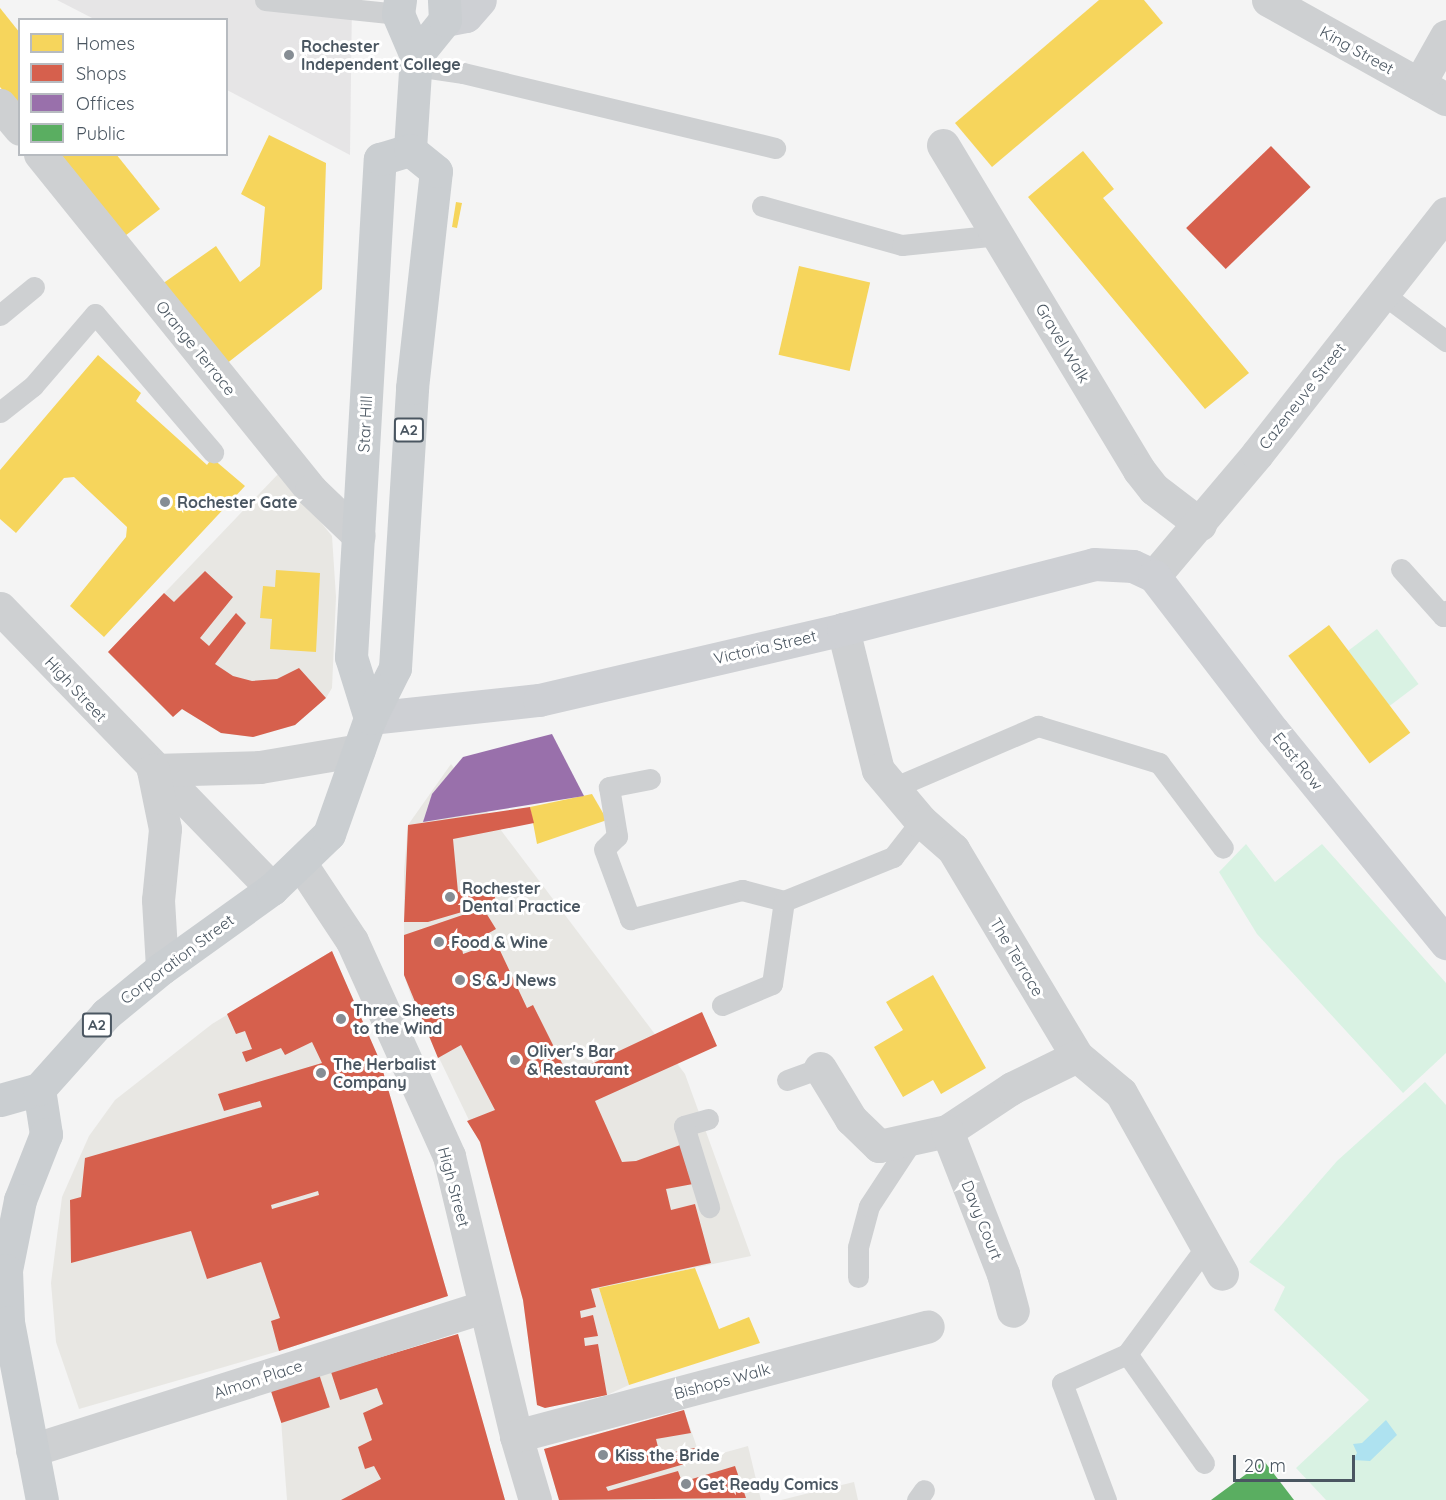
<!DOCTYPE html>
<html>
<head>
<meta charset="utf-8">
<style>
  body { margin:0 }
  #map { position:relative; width:1446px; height:1500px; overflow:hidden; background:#f4f4f4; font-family:Quicksand,sans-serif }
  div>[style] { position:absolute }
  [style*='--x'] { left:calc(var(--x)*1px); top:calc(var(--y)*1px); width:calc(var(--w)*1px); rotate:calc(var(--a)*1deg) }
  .commercial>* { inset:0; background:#e8e7e3 }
  .education>* { inset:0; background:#e6e5e6 }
  .green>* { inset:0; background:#d9f2e3; transform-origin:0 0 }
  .water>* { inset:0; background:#aee2f0 }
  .homes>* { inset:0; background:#f6d55c; transform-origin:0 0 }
  .shops>* { inset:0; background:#d6604d; transform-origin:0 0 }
  .offices>* { inset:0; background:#9970ab }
  .public>* { inset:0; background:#5aae61 }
  .lane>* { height:21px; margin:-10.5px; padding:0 10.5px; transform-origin:10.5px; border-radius:10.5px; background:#ced0d2 }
  .street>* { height:33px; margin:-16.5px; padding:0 16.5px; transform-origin:16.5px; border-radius:16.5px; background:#ced0d2 }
  .secondary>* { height:33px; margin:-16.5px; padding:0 16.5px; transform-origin:16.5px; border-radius:16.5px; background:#ced0d4 }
  .primary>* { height:33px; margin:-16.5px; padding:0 16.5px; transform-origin:16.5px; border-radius:16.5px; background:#caced1 }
  .dots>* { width:16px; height:16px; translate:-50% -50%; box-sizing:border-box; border:3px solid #fff; border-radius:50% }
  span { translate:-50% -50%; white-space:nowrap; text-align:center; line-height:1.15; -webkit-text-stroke:6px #fff; paint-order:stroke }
  .shield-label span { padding:2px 4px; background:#fff; border:2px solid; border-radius:4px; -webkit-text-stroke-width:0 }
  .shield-label { font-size:15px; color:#4a5661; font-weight:700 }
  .poi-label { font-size:16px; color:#4a5661; font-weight:700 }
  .left { translate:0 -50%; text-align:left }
  .street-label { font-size:16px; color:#4a5661 }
  .legend { position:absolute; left:18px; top:18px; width:210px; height:138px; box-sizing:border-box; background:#fff; border:2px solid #b7bbc0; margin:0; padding:8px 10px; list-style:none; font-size:18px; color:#4a5661 }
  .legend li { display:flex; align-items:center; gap:12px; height:30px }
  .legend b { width:30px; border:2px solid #b7bbc0 }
  .scale { position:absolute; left:1233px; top:1455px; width:122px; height:27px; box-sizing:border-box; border:3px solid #4a5661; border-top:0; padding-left:8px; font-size:18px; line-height:21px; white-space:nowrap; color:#4a5661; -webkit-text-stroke:4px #fff; paint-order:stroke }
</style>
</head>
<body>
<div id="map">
  <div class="commercial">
    <div style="clip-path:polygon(280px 472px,332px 536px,336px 597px,332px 688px,326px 698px,295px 725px,253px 737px,221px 733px,182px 709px,173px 717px,108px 652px)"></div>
    <div style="clip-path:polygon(451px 764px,685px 1074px,751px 1256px,599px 1288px,629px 1385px,607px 1395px,545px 1408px,537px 1405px,523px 1300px,480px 1143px,415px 1008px,404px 975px,404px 871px,408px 825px)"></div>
    <div style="clip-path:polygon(332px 951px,380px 1061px,448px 1296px,279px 1351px,79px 1409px,56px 1342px,51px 1283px,62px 1197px,89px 1136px,115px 1100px,212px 1024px)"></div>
    <div style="clip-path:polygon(458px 1334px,505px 1500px,287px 1500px,281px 1420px,271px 1390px)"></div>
    <div style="clip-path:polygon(684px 1410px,701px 1459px,748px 1446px,761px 1500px,559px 1500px,544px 1449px)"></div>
    <div style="clip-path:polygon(854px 1482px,858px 1500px,781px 1500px)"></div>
  </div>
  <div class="education">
    <div style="clip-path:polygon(57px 0,352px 0,350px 155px,227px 90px,226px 20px,94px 19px)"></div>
  </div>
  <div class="green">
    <div style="left:1377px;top:629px;width:69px;height:36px;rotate:53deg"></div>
    <div style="clip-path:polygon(1246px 844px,1275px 882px,1322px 844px,1446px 983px,1446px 1053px,1403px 1093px,1257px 934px,1219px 872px)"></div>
    <div style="clip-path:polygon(1425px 1082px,1446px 1105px,1446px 1500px,1326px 1500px,1296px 1468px,1369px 1400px,1274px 1310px,1285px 1287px,1249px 1262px,1337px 1161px)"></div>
  </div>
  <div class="water">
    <div style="clip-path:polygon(1386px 1420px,1397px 1435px,1370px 1461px,1353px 1460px,1357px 1453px,1353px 1444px,1362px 1443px)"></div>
  </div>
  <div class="homes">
    <div style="clip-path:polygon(1099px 0,1144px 0,1163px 23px,992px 167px,955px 123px)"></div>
    <div style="clip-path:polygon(0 8px,20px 33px,20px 111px,0 87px)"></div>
    <div style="clip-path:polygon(269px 135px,326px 163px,322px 289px,221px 368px,155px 289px,216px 246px,240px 282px,260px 266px,265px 207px,241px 194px)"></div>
    <div style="clip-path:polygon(1083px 151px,1114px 189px,1103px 198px,1249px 373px,1205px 409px,1028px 197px)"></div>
    <div style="clip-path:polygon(54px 154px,116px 154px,160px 209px,121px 239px)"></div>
    <div style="clip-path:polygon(456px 202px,462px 203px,457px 228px,452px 227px)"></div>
    <div style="left:799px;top:266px;width:73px;height:91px;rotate:13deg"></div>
    <div style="clip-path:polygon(98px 355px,141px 393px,136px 401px,207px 465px,212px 458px,245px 486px,104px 637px,70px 606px,126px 537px,127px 527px,74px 477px,64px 478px,16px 533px,0 519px,0 470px)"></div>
    <div style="clip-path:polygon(276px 570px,320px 573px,316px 652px,270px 649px,272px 619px,260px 618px,263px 586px,275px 587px)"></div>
    <div style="left:1329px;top:625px;width:135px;height:51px;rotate:53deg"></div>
    <div style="clip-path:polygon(592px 794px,607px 820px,537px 844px,530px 807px)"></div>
    <div style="clip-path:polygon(933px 975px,986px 1068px,941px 1094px,933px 1080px,903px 1097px,874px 1047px,903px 1030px,886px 1002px)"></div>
    <div style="clip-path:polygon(695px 1268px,719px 1329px,749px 1317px,760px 1343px,629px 1385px,599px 1288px)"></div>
  </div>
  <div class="shops">
    <div style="left:1271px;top:146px;width:57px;height:118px;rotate:46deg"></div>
    <div style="clip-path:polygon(205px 571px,233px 597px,200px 638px,209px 646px,236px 613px,246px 623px,215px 664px,233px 676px,252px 681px,277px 679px,299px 668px,326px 698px,295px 725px,253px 737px,221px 733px,182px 709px,173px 717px,108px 652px,164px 593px,174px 602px)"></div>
    <div style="clip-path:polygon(530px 807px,534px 823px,453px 839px,458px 892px,492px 884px,496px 902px,428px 922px,404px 922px,408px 825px)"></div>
    <div style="clip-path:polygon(483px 908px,496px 929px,462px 948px,463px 954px,496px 942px,527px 1008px,533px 1005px,568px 1075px,702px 1012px,717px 1046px,595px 1101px,622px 1162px,636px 1161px,683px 1144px,693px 1184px,666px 1189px,671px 1210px,695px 1204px,711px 1263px,591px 1289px,596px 1307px,580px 1311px,581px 1318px,593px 1315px,598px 1336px,584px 1338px,585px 1346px,598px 1344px,607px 1395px,545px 1408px,537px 1405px,523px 1300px,480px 1142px,467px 1121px,495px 1110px,461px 1045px,438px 1058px,404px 975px,404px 935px)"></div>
    <div style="clip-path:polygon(evenodd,332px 951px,380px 1061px,448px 1296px,279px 1351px,271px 1321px,280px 1318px,261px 1262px,207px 1279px,191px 1231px,71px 1263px,70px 1200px,81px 1197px,85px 1158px,262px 1107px,260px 1101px,224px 1111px,218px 1094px,322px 1063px,312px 1042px,285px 1055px,281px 1048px,246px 1062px,242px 1052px,252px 1049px,245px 1031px,236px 1034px,227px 1014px,332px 951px,318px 1191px,319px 1195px,272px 1209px,271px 1205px,318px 1191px)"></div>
    <div style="clip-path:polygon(458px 1334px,505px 1500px,341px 1500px,381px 1479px,374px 1466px,365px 1469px,358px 1447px,372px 1440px,363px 1413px,383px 1404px,377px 1388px,340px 1400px,331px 1372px)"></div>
    <div style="left:319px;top:1374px;width:35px;height:51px;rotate:72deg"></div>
    <div style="clip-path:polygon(684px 1410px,691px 1433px,656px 1439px,660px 1455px,695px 1448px,698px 1460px,606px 1487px,608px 1491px,678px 1471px,682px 1482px,735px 1466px,746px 1498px,559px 1500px,544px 1449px)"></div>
  </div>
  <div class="offices">
    <div style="clip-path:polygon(552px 734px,584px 796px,423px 822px,432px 794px,463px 757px)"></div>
  </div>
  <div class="public">
    <div style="clip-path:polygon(1264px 1461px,1294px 1500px,1211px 1500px)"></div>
  </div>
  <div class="lane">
    <div style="--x:265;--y:0;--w:134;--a:6"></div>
    <div style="--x:416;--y:66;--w:48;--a:8.5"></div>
    <div style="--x:463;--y:73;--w:321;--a:13.5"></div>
    <div style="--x:762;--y:206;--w:145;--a:15.6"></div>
    <div style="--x:902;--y:245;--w:97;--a:-5.9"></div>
    <div style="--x:1383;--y:294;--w:79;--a:36.7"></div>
    <div style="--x:0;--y:315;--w:44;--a:-39.5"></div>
    <div style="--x:0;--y:412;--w:42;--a:-38.2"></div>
    <div style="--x:33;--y:386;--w:95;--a:-49.3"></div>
    <div style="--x:95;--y:314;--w:182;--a:49.5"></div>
    <div style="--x:1401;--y:569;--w:63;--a:48.2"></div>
    <div style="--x:1443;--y:616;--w:6;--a:-59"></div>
    <div style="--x:650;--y:779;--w:42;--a:169"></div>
    <div style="--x:609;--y:787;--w:50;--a:80.7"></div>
    <div style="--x:617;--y:836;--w:18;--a:135"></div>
    <div style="--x:604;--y:849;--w:75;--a:69.6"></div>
    <div style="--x:630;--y:919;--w:116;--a:-14.5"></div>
    <div style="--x:742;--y:890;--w:43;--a:14.7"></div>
    <div style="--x:893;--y:788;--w:158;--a:-23.2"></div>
    <div style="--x:1038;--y:726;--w:127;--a:17"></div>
    <div style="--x:1159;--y:763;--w:106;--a:53"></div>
    <div style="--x:722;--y:1005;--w:54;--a:-22.8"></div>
    <div style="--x:772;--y:984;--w:84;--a:-81.8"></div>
    <div style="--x:784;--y:901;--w:118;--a:-22"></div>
    <div style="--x:893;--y:857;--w:46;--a:-52.1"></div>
    <div style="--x:787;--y:1080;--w:35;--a:-20"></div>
    <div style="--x:708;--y:1119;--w:25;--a:164"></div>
    <div style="--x:684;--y:1126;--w:85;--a:72.8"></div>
    <div style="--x:858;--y:1277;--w:30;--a:-90"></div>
    <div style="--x:858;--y:1247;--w:42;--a:-75"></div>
    <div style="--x:869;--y:1206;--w:80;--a:-56.7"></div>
    <div style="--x:1204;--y:1463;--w:133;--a:-125.2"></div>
    <div style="--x:1127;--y:1354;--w:133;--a:-53.6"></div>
    <div style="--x:917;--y:1500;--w:12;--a:-55"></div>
    <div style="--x:1106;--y:1500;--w:125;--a:-110.6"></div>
    <div style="--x:1062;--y:1383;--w:71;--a:-24"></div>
  </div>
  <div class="street">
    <div style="--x:1268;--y:0;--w:204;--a:29.1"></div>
    <div style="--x:1419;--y:84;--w:55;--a:-60.6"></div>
    <div style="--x:0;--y:105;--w:31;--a:50"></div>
    <div style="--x:943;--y:145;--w:380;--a:58.9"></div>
    <div style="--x:1139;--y:470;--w:24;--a:52"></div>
    <div style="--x:1154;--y:489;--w:58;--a:37.3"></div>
    <div style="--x:40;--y:154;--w:432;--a:51.1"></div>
    <div style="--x:311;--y:490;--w:66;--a:43.8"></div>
    <div style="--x:1154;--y:576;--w:160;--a:-49.8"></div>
    <div style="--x:1257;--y:454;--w:306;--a:-51.9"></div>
    <div style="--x:0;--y:608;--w:391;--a:45.9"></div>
    <div style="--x:843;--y:629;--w:145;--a:76.1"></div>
    <div style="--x:878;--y:770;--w:67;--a:49.9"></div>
    <div style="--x:921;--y:821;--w:43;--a:41.2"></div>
    <div style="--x:953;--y:849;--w:241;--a:59.1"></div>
    <div style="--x:1077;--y:1056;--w:57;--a:40.1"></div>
    <div style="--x:1121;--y:1093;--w:207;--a:60.8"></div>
    <div style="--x:153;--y:770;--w:107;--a:-1.6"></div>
    <div style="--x:260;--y:767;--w:100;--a:-9.7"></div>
    <div style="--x:153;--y:770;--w:60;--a:78.5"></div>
    <div style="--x:165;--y:829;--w:71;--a:95.6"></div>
    <div style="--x:158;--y:900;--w:68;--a:86.6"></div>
    <div style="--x:301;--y:864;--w:92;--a:56.5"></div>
    <div style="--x:352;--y:941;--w:236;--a:65.7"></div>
    <div style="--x:449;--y:1156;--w:288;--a:76.5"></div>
    <div style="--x:516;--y:1436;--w:67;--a:73.5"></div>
    <div style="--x:820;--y:1068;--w:60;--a:58.7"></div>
    <div style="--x:851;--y:1119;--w:39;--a:44"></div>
    <div style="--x:879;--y:1146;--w:70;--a:-12.4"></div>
    <div style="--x:947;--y:1131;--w:78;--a:-33.5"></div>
    <div style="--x:1012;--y:1088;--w:72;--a:-26.2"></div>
    <div style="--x:947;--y:1131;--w:154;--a:68.6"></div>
    <div style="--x:1003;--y:1274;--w:38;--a:75"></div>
    <div style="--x:516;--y:1436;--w:426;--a:-14.9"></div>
    <div style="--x:32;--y:1450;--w:473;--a:-17.6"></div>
  </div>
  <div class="secondary">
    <div style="--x:445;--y:20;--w:21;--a:-11"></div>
    <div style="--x:466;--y:16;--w:21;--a:-49"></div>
    <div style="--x:370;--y:718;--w:170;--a:-6.1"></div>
    <div style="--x:539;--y:700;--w:312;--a:-13.1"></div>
    <div style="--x:843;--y:629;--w:259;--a:-14.5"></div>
    <div style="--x:1094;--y:564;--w:39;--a:3"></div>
    <div style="--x:1133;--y:566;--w:23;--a:25"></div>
    <div style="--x:1154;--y:576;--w:195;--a:52.5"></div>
    <div style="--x:1273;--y:731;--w:274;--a:50.8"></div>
  </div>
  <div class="primary">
    <div style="--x:400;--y:0;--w:14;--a:98"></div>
    <div style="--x:398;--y:14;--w:46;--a:66.8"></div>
    <div style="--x:416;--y:56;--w:94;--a:93.7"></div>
    <div style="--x:416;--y:56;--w:46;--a:-51.1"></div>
    <div style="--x:445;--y:20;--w:20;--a:-93"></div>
    <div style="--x:370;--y:718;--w:64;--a:-107.3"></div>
    <div style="--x:351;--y:657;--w:499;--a:-86.7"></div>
    <div style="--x:380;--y:159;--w:31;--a:-17"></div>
    <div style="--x:39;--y:1089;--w:46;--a:81.2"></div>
    <div style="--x:46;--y:1134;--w:71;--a:111.5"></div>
    <div style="--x:20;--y:1200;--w:71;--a:101.3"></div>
    <div style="--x:6;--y:1270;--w:52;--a:87.8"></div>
    <div style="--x:8;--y:1322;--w:181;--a:79.2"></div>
    <div style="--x:0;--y:1100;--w:41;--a:-15.8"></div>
    <div style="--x:39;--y:1089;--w:101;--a:-48.2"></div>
    <div style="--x:106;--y:1014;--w:72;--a:-39.4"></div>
    <div style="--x:162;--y:968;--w:135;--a:-35.7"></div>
    <div style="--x:272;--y:889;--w:79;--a:-44"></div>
    <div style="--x:329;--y:834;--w:123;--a:-70.5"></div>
    <div style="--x:370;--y:718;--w:56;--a:-63.4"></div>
    <div style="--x:395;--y:668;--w:281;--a:-86.5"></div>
    <div style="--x:412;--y:388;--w:218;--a:-83.7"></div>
    <div style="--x:436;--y:171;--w:33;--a:-141"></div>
  </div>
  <div class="dots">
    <div style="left:289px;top:55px;background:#868d94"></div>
    <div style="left:165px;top:502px;background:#868d94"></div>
    <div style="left:450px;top:897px;background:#868d94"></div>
    <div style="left:439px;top:942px;background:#868d94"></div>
    <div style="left:460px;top:980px;background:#868d94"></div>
    <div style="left:341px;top:1019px;background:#868d94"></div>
    <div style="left:515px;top:1060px;background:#868d94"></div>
    <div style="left:321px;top:1073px;background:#868d94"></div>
    <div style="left:603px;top:1455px;background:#868d94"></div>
    <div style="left:686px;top:1484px;background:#868d94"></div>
  </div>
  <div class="shield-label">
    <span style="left:409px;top:430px">A2</span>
    <span style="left:97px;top:1025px">A2</span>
  </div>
  <div class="poi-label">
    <span class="left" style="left:301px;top:55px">Rochester<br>Independent College</span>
    <span class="left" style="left:177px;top:502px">Rochester Gate</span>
    <span class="left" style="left:462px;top:897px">Rochester<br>Dental Practice</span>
    <span class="left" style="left:451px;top:942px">Food &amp; Wine</span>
    <span class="left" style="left:472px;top:980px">S &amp; J News</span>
    <span class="left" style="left:353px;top:1019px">Three Sheets<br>to the Wind</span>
    <span class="left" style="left:527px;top:1060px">Oliver's Bar<br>&amp; Restaurant</span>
    <span class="left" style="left:333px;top:1073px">The Herbalist<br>Company</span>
    <span class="left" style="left:615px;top:1455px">Kiss the Bride</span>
    <span class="left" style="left:698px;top:1484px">Get Ready Comics</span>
  </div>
  <div class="street-label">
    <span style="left:1357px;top:50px;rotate:29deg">King Street</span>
    <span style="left:1063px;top:343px;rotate:59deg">Gravel Walk</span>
    <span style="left:196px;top:348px;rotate:51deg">Orange Terrace</span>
    <span style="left:1302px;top:396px;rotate:-52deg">Cazeneuve Street</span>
    <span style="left:365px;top:424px;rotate:-87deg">Star Hill</span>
    <span style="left:765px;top:647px;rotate:-13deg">Victoria Street</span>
    <span style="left:76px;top:689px;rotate:47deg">High Street</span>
    <span style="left:1298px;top:761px;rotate:51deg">East Row</span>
    <span style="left:1017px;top:957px;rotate:59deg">The Terrace</span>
    <span style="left:177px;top:959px;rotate:-37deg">Corporation Street</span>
    <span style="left:454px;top:1187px;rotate:75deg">High Street</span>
    <span style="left:982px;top:1220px;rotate:68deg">Davy Court</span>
    <span style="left:258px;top:1379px;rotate:-18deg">Almon Place</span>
    <span style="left:722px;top:1381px;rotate:-15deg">Bishops Walk</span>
  </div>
  <ul class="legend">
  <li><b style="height:16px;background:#f6d55c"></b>Homes</li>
  <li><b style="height:16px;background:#d6604d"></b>Shops</li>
  <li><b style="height:16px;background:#9970ab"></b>Offices</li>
  <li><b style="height:16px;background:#5aae61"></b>Public</li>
  </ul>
  <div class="scale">20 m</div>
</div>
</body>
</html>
